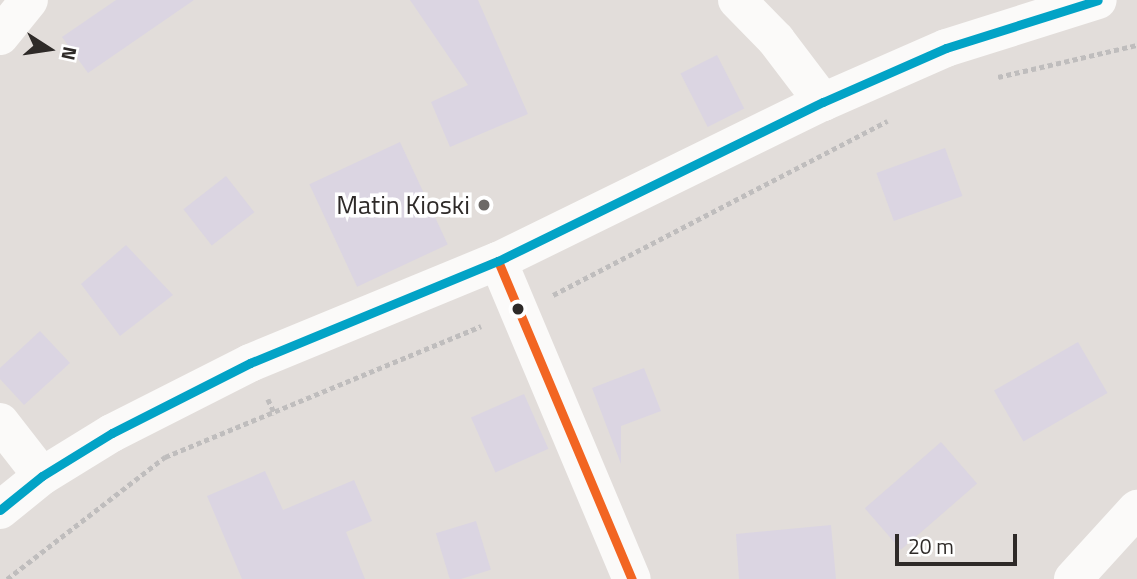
<!DOCTYPE html>
<html>
<head>
<meta charset="utf-8">
<style>
  body { margin:0 }
  #map { position:relative; width:1137px; height:579px; overflow:hidden; background:#e2ddda; font-family:"Titillium Web",sans-serif }
  div>[style] { position:absolute }
  [style*='--x'] { left:calc(var(--x)*1px); top:calc(var(--y)*1px); width:calc(var(--w)*1px); rotate:calc(var(--a)*1deg) }
  .building>* { inset:0; background:#dbd5e2; transform-origin:0 0 }
  .path>* { height:4.5px; margin-top:-2.25px; transform-origin:0; background:repeating-linear-gradient(90deg,#bfbdbd 0 5px,transparent 0 8.5px) }
  .minor>* { height:38px; margin:-19px; padding:0 19px; transform-origin:19px; border-radius:19px; background:#fbfaf9 }
  .bus-1>* { height:9px; margin:-4.5px; padding:0 4.5px; transform-origin:4.5px; border-radius:4.5px; background:#f26522 }
  .bus-2>* { height:9px; margin:-4.5px; padding:0 4.5px; transform-origin:4.5px; border-radius:4.5px; background:#02a3c6 }
  .dots>* { width:19px; height:19px; translate:-50% -50%; box-sizing:border-box; border:4px solid #fff; border-radius:50% }
  span { translate:-50% -50%; white-space:nowrap; text-align:center; line-height:1.15; -webkit-text-stroke:7px #fff; paint-order:stroke }
  .poi-label { font-size:26px; color:#2e2a28 }
  .right { translate:-100% -50%; text-align:right }
  .north { position:absolute; left:14px; top:14px; width:70px; height:70px; -webkit-text-stroke:5px #fff; paint-order:stroke; rotate:102deg; font-size:19px; font-weight:700; line-height:28px; text-align:center; color:#2e2a28 }
  .north::after { content:''; display:block; margin:auto; width:24px; height:32px; background:#2e2a28; clip-path:polygon(50% 0,100% 100%,50% 72%,0 100%) }
  .scale { position:absolute; left:895px; top:534px; width:122px; height:32px; box-sizing:border-box; border:4px solid #2e2a28; border-top:0; padding-left:9px; font-size:21px; line-height:24px; white-space:nowrap; color:#2e2a28; -webkit-text-stroke:5px #fff; paint-order:stroke }
</style>
</head>
<body>
<div id="map">
  <div class="building">
    <div style="clip-path:polygon(116px 0,194px 0,88px 73px,62px 37px)"></div>
    <div style="clip-path:polygon(410px 0,478px 0,528px 114px,450px 147px,431px 102px,468px 85px)"></div>
    <div style="left:717px;top:55px;width:60px;height:41px;rotate:63deg"></div>
    <div style="left:400px;top:142px;width:113px;height:100px;rotate:65deg"></div>
    <div style="left:945px;top:148px;width:51px;height:73px;rotate:70deg"></div>
    <div style="left:226px;top:176px;width:46px;height:54px;rotate:52deg"></div>
    <div style="clip-path:polygon(126px 245px,173px 295px,120px 336px,81px 284px)"></div>
    <div style="clip-path:polygon(40px 331px,70px 363px,24px 405px,0 379px,0 368px)"></div>
    <div style="left:1078px;top:342px;width:59px;height:97px;rotate:60deg"></div>
    <div style="clip-path:polygon(644px 368px,661px 411px,621px 426px,621px 464px,592px 388px)"></div>
    <div style="left:524px;top:394px;width:60px;height:58px;rotate:66deg"></div>
    <div style="left:941px;top:442px;width:55px;height:101px;rotate:49deg"></div>
    <div style="clip-path:polygon(265px 471px,283px 510px,354px 480px,372px 521px,346px 532px,365px 579px,242px 579px,207px 496px)"></div>
    <div style="left:476px;top:521px;width:51px;height:42px;rotate:73deg"></div>
    <div style="clip-path:polygon(831px 525px,836px 579px,739px 579px,736px 534px)"></div>
  </div>
  <div class="path">
    <div style="--x:998;--y:77;--w:143;--a:-13"></div>
    <div style="--x:553;--y:295;--w:377;--a:-27.5"></div>
    <div style="--x:268;--y:399;--w:17;--a:65"></div>
    <div style="--x:7;--y:579;--w:200;--a:-37.7"></div>
    <div style="--x:165;--y:457;--w:342;--a:-22.5"></div>
  </div>
  <div class="minor">
    <div style="--x:737;--y:0;--w:56;--a:45.7"></div>
    <div style="--x:776;--y:40;--w:78;--a:52.8"></div>
    <div style="--x:0;--y:36;--w:46;--a:-51.1"></div>
    <div style="--x:498;--y:261;--w:345;--a:67.2"></div>
    <div style="--x:0;--y:422;--w:68;--a:52.1"></div>
    <div style="--x:0;--y:510;--w:54;--a:-39"></div>
    <div style="--x:42;--y:476;--w:82;--a:-31.6"></div>
    <div style="--x:112;--y:433;--w:155;--a:-26.9"></div>
    <div style="--x:250;--y:363;--w:268;--a:-22.4"></div>
    <div style="--x:498;--y:261;--w:362;--a:-26.1"></div>
    <div style="--x:823;--y:102;--w:134;--a:-23.7"></div>
    <div style="--x:946;--y:48;--w:159;--a:-17.5"></div>
    <div style="--x:1073;--y:579;--w:95;--a:-47.6"></div>
  </div>
  <div class="bus-1">
    <div style="--x:498;--y:261;--w:345;--a:67.2"></div>
  </div>
  <div class="bus-2">
    <div style="--x:0;--y:510;--w:54;--a:-39"></div>
    <div style="--x:42;--y:476;--w:82;--a:-31.6"></div>
    <div style="--x:112;--y:433;--w:155;--a:-26.9"></div>
    <div style="--x:250;--y:363;--w:268;--a:-22.4"></div>
    <div style="--x:498;--y:261;--w:362;--a:-26.1"></div>
    <div style="--x:823;--y:102;--w:134;--a:-23.7"></div>
    <div style="--x:946;--y:48;--w:159;--a:-17.5"></div>
  </div>
  <div class="dots">
    <div style="left:484px;top:205px;background:#6d6966"></div>
    <div style="left:518px;top:309px;background:#2e2a28"></div>
  </div>
  <div class="poi-label">
    <span class="right" style="left:470px;top:205px">Matin Kioski</span>
  </div>
  <div class="north">N</div>
  <div class="scale">20 m</div>
</div>
</body>
</html>
